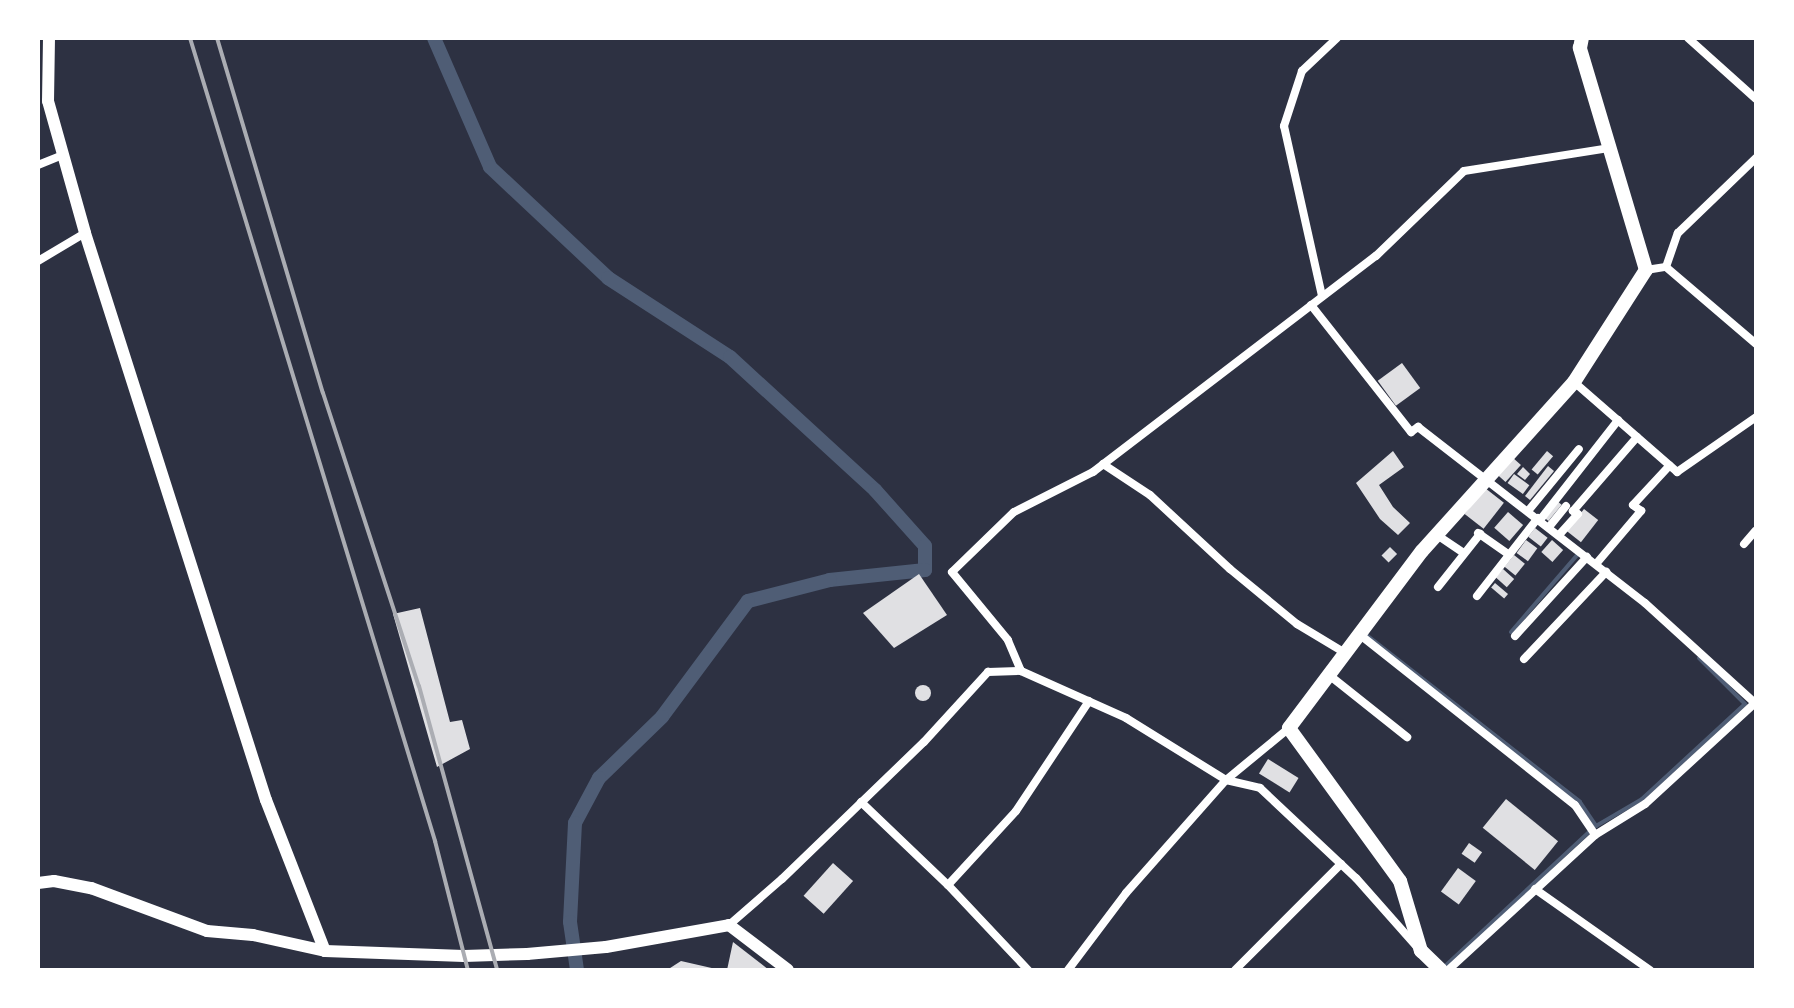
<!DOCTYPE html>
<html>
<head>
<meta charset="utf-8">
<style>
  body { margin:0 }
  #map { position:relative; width:1794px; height:1008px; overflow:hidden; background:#2d3142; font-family:Overpass,sans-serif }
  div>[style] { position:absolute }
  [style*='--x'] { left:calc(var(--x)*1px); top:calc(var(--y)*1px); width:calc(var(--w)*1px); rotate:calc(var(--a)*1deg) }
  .stream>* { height:4px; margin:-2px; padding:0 2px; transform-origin:2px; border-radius:2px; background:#4f5d75 }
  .canal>* { height:14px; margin:-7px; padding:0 7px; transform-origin:7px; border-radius:7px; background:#4f5d75 }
  .building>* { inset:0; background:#e0e0e3; transform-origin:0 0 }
  .round { border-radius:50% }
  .minor>* { height:8px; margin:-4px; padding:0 4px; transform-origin:4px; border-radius:4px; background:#fff }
  .secondary>* { height:12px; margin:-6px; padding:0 6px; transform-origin:6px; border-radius:6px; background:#fff }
  .primary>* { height:14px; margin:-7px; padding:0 7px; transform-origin:7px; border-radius:7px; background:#fff }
  .rail>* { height:4px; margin:-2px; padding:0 2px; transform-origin:2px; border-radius:2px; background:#abadb3 }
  span { translate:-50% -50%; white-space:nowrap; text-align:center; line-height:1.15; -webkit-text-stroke:8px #fff; paint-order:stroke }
  .frame { position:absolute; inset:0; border:40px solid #fff; pointer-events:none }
</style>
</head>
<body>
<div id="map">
  <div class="stream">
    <div style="--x:1511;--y:632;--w:103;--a:-49.3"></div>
    <div style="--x:1364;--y:633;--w:274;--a:38"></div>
    <div style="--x:1580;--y:802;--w:29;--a:56"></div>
    <div style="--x:1596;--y:826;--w:53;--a:-30.4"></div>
    <div style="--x:1642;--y:799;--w:140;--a:-42.7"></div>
    <div style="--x:1745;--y:704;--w:65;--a:-135"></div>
    <div style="--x:1442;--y:969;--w:204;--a:-43"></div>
  </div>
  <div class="canal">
    <div style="--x:434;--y:38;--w:141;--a:66.5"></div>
    <div style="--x:490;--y:167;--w:162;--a:43.2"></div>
    <div style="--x:608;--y:278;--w:145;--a:32.9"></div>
    <div style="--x:730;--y:357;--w:197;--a:42.5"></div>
    <div style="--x:875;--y:490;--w:75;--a:48.2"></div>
    <div style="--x:925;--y:546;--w:24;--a:90"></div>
    <div style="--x:925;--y:570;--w:96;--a:174"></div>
    <div style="--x:830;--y:580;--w:85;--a:165.6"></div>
    <div style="--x:748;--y:601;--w:144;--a:126.6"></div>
    <div style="--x:662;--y:717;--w:88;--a:135.9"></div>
    <div style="--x:599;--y:778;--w:51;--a:118.1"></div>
    <div style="--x:575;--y:823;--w:99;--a:92.9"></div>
    <div style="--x:570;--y:922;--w:49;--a:81.7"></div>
  </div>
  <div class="building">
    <div style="left:1402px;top:363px;width:31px;height:30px;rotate:54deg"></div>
    <div style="clip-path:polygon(1393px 451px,1404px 467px,1379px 485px,1393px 507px,1410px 523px,1398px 535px,1380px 519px,1356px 483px)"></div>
    <div style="left:1547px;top:451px;width:8px;height:24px;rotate:40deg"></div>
    <div style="left:1512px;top:457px;width:12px;height:23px;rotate:42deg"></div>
    <div style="clip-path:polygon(1548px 466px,1554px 471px,1530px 500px,1525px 496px)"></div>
    <div style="clip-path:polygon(1523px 467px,1530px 474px,1525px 480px,1517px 474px)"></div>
    <div style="left:1514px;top:474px;width:19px;height:11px;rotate:36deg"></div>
    <div style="left:1485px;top:488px;width:24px;height:33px;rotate:38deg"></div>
    <div style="left:1557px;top:501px;width:6px;height:21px;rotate:39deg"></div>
    <div style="left:1584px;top:509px;width:18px;height:28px;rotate:38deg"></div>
    <div style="left:1508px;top:512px;width:20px;height:21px;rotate:41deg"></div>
    <div style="left:1535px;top:528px;width:16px;height:11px;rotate:38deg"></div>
    <div style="left:1526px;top:540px;width:14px;height:16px;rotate:36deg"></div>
    <div style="left:1552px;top:540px;width:15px;height:16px;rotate:42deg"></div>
    <div style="left:1390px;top:547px;width:10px;height:12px;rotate:45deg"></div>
    <div style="left:1514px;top:555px;width:14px;height:15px;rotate:39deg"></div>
    <div style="left:1503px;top:569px;width:15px;height:11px;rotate:42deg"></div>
    <div style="clip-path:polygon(919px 574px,947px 615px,894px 648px,863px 613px)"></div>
    <div style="left:1495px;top:583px;width:17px;height:6px;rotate:40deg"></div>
    <div style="clip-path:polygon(420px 608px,450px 722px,462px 720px,470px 749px,437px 767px,393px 614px)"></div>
    <div class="round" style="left:915px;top:685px;width:16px;height:16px"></div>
    <div style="left:1268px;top:759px;width:36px;height:17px;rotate:32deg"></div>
    <div style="left:1506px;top:799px;width:67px;height:37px;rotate:39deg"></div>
    <div style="left:1469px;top:843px;width:16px;height:13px;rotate:35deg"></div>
    <div style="left:833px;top:863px;width:27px;height:44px;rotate:42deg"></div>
    <div style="left:1458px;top:868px;width:22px;height:29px;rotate:36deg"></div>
    <div style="clip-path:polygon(733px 942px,769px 970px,727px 970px)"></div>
    <div style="clip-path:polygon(681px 961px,716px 969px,716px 970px,667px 970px)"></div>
  </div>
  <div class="minor">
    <div style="--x:1688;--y:38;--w:91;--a:41.9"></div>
    <div style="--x:38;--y:165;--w:27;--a:-22"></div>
    <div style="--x:38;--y:261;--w:55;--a:-30.8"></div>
    <div style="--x:1666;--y:267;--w:36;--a:-71"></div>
    <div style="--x:1678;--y:233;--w:108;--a:-43.9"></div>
    <div style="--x:1646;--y:270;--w:20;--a:-9"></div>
    <div style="--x:1666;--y:267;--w:118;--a:40.5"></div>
    <div style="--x:1322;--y:296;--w:174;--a:-102.6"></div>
    <div style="--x:1284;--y:126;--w:58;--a:-71.9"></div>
    <div style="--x:1302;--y:71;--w:48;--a:-43.3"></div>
    <div style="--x:1311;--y:305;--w:162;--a:51.8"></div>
    <div style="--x:1411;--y:432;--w:9;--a:-36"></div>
    <div style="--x:1418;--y:427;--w:287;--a:37.8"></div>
    <div style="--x:1645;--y:603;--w:149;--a:42.3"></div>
    <div style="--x:1755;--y:703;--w:149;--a:137.4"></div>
    <div style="--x:1645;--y:804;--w:59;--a:148.2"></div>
    <div style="--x:1574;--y:382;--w:137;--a:41.1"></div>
    <div style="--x:1677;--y:472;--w:96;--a:-34.8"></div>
    <div style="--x:1103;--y:464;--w:56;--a:33.4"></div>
    <div style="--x:1150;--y:495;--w:109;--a:42.8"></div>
    <div style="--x:1230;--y:569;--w:87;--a:39.4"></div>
    <div style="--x:1297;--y:624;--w:56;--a:31.1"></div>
    <div style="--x:1528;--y:511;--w:80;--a:-50.6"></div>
    <div style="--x:1540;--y:520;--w:127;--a:-52"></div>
    <div style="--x:1549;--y:527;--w:27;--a:-51"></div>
    <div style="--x:1478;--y:533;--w:38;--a:35"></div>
    <div style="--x:1437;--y:535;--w:32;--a:34"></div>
    <div style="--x:1559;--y:535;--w:28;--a:-48"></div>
    <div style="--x:1578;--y:514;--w:6;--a:-149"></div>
    <div style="--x:1573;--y:511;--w:98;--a:-49.1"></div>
    <div style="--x:1744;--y:544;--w:18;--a:-49"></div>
    <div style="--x:1596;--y:564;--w:70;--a:-49.7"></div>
    <div style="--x:1641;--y:511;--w:10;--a:-143"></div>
    <div style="--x:1633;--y:505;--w:54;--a:-47.2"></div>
    <div style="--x:1438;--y:587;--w:68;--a:-51.6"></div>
    <div style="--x:1477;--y:596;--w:99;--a:-52"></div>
    <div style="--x:1359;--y:634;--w:275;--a:38.4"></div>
    <div style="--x:1575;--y:805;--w:36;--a:56"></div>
    <div style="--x:1595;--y:835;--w:200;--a:137.4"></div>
    <div style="--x:1515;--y:636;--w:107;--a:-47.7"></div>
    <div style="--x:1524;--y:659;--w:120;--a:-46.7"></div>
    <div style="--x:1021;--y:671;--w:34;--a:-113"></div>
    <div style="--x:1008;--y:640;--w:88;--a:-129.5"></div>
    <div style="--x:952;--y:572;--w:86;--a:-44.1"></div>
    <div style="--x:1014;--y:512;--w:89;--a:-26.9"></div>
    <div style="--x:1093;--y:472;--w:356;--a:-37.4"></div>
    <div style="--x:1376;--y:256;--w:122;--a:-44"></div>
    <div style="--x:1464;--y:171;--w:148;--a:-9"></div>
    <div style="--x:1329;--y:675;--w:100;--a:38.5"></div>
    <div style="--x:861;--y:802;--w:120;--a:43.7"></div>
    <div style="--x:948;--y:885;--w:117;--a:46.7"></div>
    <div style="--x:948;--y:885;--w:100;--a:-47.4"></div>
    <div style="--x:1016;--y:811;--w:132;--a:-56.4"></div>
    <div style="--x:1535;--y:889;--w:141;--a:35.2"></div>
    <div style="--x:729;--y:925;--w:70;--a:-41"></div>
    <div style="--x:782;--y:879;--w:197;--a:-44"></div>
    <div style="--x:924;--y:742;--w:95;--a:-47.6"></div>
    <div style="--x:988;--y:672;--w:33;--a:-2"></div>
    <div style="--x:1021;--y:671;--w:115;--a:24.1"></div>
    <div style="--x:1126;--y:718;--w:118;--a:31.8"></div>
    <div style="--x:1226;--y:780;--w:35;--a:13"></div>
    <div style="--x:1260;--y:788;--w:132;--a:43.2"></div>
    <div style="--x:1356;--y:878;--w:92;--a:48.5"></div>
    <div style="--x:1068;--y:970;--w:96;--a:-53"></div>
    <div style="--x:1126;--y:893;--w:151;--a:-48.5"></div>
    <div style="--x:1226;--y:780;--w:82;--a:-39.5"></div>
    <div style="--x:1235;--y:970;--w:150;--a:-45"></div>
  </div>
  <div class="secondary">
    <div style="--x:49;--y:38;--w:63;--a:90.9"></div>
    <div style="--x:48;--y:101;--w:137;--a:74.3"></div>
    <div style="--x:85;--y:233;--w:595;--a:72.3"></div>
    <div style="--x:266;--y:800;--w:162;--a:68.7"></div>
    <div style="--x:38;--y:883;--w:16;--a:-7"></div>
    <div style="--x:54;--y:881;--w:38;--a:11"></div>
    <div style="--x:91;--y:888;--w:124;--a:20.3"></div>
    <div style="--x:207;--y:931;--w:46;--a:5"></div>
    <div style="--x:253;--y:935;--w:74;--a:12.5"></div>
    <div style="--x:325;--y:951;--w:139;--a:2.1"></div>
    <div style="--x:464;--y:956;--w:63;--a:-1.8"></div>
    <div style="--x:527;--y:954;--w:79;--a:-5.1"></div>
    <div style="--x:606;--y:947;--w:125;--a:-10.1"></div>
    <div style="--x:729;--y:925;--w:74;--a:37.3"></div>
  </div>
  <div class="primary">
    <div style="--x:1441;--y:970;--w:28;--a:-136"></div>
    <div style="--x:1421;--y:951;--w:73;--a:-106.7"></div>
    <div style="--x:1400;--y:881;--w:189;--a:-126"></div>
    <div style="--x:1289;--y:728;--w:221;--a:-53.1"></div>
    <div style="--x:1422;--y:551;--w:227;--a:-48"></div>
    <div style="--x:1574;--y:382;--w:133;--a:-57.3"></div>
    <div style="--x:1646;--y:270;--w:232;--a:-106.6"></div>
    <div style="--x:1580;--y:48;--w:10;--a:-79"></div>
  </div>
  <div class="rail">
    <div style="--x:190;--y:38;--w:840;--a:73.03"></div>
    <div style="--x:435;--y:841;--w:133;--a:75.7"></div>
    <div style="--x:217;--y:38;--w:370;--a:73.4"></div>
    <div style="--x:323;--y:393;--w:308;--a:71.9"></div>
    <div style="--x:419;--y:686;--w:295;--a:74.6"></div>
  </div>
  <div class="frame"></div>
</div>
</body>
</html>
